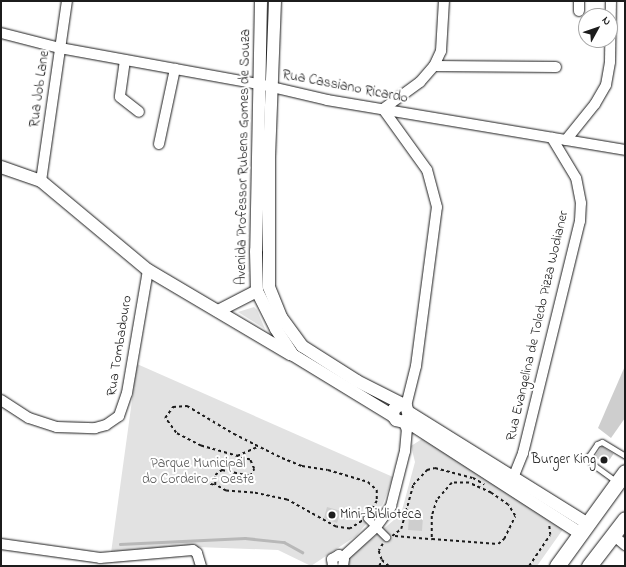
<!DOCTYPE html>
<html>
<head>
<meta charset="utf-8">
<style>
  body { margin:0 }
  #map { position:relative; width:626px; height:567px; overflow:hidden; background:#fff; font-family:"Indie Flower",sans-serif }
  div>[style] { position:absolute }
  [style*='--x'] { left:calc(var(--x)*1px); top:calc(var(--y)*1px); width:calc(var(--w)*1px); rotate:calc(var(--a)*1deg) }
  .green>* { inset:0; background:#e2e2e2 }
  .stream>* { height:2.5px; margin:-1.25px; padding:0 1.25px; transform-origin:1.25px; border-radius:1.25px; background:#b8b8b8 }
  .building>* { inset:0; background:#cecece; transform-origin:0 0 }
  .path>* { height:1.5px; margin-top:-0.75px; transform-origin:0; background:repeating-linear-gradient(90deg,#1c1c1c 0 3px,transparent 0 6px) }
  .roads { filter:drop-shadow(0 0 1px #1c1c1c) drop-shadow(0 0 1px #1c1c1c) }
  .service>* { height:5px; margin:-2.5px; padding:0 2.5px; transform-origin:2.5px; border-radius:2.5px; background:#fff }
  .pedestrian>* { height:7px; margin:-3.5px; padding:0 3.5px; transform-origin:3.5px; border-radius:3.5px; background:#fff }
  .minor>* { height:10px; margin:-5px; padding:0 5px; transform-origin:5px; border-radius:5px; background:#fff }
  .tertiary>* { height:12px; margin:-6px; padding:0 6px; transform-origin:6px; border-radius:6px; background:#fff }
  .primary>* { height:15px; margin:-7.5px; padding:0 7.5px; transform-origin:7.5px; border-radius:7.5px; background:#fff }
  .dots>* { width:11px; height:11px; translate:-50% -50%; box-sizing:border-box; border:2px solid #fff; border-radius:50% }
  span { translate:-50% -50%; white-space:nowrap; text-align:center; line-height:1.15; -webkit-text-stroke:4px #fff; paint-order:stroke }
  .street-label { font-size:14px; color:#1c1c1c }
  .poi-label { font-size:14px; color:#1c1c1c }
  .right { translate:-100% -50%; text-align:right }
  .left { translate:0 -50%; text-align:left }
  .park-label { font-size:14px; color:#575757 }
  .frame { position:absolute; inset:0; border:2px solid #1c1c1c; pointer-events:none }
  .north { position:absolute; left:578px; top:8px; width:40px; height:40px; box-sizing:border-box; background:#fff; border:1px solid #a4a4a4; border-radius:50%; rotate:50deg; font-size:11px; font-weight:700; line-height:16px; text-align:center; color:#1c1c1c }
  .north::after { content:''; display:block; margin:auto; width:14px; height:18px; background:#1c1c1c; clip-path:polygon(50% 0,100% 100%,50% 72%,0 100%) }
</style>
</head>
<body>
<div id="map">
  <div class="green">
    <div style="clip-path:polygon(254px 307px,257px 310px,265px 329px,238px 312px)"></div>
    <div style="clip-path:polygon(137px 364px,393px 477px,383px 504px,356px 536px,311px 566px,278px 550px,197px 547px,111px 553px)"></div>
    <div style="clip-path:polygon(422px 439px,566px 525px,537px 566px,346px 566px,349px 558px,401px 514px,415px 462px,411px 446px)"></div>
  </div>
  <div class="stream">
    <div style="--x:120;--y:544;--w:125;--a:-2.7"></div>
    <div style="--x:245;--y:538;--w:39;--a:6"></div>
    <div style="--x:284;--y:542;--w:21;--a:29"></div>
  </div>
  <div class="building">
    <div style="clip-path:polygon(625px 366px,625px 418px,611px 438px,598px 428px)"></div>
    <div style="left:602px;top:446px;width:14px;height:13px;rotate:34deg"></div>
    <div style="clip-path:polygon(327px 507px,341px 511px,337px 523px,324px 518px)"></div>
    <div style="left:409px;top:516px;width:14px;height:14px;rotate:4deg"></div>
  </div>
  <div class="path">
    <div style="--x:187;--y:406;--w:55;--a:30.8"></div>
    <div style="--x:234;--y:434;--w:54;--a:26.6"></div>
    <div style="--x:282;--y:458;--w:22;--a:22"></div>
    <div style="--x:302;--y:466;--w:26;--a:9"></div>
    <div style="--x:328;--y:470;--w:42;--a:16.7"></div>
    <div style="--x:368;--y:482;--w:12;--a:42"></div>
    <div style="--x:377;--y:490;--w:11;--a:90"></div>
    <div style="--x:377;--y:501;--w:20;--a:120"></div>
    <div style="--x:367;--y:518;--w:20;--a:147"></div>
    <div style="--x:350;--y:529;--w:14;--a:-172"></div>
    <div style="--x:336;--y:527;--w:56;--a:-151.1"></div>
    <div style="--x:287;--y:500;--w:35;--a:-168"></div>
    <div style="--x:253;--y:493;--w:27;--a:-176"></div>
    <div style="--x:226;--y:491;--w:13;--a:-151"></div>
    <div style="--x:215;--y:485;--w:10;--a:-90"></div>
    <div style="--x:215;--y:475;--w:9;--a:-36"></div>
    <div style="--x:222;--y:470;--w:29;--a:12"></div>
    <div style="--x:250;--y:476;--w:8;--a:-60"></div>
    <div style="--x:254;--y:469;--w:10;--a:-114"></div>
    <div style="--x:250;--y:460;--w:51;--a:-164.1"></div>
    <div style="--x:201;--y:446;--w:28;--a:-153"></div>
    <div style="--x:176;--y:433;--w:19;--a:-126"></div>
    <div style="--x:165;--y:418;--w:14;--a:-54"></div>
    <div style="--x:173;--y:407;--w:14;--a:-4"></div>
    <div style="--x:237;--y:456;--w:22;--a:-24"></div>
    <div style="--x:199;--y:481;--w:16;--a:14"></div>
    <div style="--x:392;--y:536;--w:11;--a:-38"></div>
    <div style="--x:401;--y:529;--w:46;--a:-74.7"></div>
    <div style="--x:413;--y:485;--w:21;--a:-47"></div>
    <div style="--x:427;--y:470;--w:8;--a:-14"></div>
    <div style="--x:435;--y:468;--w:39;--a:15"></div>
    <div style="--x:473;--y:478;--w:13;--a:29"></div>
    <div style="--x:395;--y:536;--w:37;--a:5"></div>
    <div style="--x:432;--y:539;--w:66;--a:4.3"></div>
    <div style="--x:498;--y:544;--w:8;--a:-40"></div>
    <div style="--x:504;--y:539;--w:25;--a:-64"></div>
    <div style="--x:515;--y:516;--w:13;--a:-122"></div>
    <div style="--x:508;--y:505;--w:21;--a:-145"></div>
    <div style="--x:491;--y:493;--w:24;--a:-156"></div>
    <div style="--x:469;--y:483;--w:17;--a:180"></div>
    <div style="--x:452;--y:483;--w:23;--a:131"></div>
    <div style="--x:437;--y:500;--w:17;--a:107"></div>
    <div style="--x:432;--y:516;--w:23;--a:90"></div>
    <div style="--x:383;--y:544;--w:8;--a:120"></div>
    <div style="--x:379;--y:551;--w:9;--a:72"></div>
    <div style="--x:382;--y:560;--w:9;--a:41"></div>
    <div style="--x:379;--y:566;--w:7;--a:-63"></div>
    <div style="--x:529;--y:566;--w:37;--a:-56"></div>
    <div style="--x:550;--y:535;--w:10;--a:-96"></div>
  </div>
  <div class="roads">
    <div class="service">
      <div style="--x:617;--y:482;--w:31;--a:-144"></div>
      <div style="--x:592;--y:464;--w:9;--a:-111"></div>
      <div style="--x:589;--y:456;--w:14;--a:-56"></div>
      <div style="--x:597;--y:444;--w:5;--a:-22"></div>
      <div style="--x:602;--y:442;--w:27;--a:31"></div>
    </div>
    <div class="pedestrian">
      <div style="--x:367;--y:518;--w:27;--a:45"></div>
    </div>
    <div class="minor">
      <div style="--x:579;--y:11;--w:10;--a:-90"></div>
      <div style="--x:1;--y:33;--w:61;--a:14.3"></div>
      <div style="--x:60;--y:48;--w:202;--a:10.3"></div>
      <div style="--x:259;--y:84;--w:70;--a:13.2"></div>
      <div style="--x:327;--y:100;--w:302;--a:9.5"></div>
      <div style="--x:125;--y:60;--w:37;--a:98"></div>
      <div style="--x:120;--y:97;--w:24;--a:38"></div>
      <div style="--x:434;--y:66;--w:122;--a:0.5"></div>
      <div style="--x:566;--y:140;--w:46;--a:-51.1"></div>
      <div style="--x:595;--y:104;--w:22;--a:-60"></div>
      <div style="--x:606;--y:85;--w:23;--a:-80"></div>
      <div style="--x:610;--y:62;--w:61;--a:-89.1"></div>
      <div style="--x:159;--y:144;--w:77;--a:-78"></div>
      <div style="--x:41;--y:181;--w:182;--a:-81.8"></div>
      <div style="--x:1;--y:400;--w:33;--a:33"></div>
      <div style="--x:29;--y:418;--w:29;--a:18"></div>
      <div style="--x:57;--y:427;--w:38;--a:2"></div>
      <div style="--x:95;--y:428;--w:11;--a:-15"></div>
      <div style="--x:106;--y:425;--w:16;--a:-35"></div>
      <div style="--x:119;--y:416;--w:24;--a:-71"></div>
      <div style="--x:127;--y:393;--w:125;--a:-80.3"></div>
      <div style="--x:406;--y:406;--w:41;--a:-76"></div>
      <div style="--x:416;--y:366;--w:160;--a:-82.5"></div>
      <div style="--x:437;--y:207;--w:38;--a:-105"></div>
      <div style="--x:427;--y:170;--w:75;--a:-125.8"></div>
      <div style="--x:383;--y:109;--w:46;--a:-36.1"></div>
      <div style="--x:420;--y:82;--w:21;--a:-49"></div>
      <div style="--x:434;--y:66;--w:17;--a:-65"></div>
      <div style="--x:441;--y:51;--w:50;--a:-86.6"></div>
      <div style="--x:513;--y:478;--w:27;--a:-68"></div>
      <div style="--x:523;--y:453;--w:239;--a:-76.2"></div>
      <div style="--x:580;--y:221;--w:18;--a:-87"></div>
      <div style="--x:581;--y:203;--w:25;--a:-101"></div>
      <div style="--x:576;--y:178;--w:47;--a:-121"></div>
      <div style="--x:613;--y:535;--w:16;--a:40"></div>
      <div style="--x:1;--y:544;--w:100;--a:8"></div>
      <div style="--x:100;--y:558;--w:93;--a:-4.9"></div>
      <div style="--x:193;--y:550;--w:5;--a:37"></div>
      <div style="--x:197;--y:553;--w:14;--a:73"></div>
      <div style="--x:343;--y:557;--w:45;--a:-42.3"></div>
      <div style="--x:376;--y:527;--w:26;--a:-54"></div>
      <div style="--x:391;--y:506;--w:57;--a:-75.7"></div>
      <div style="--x:405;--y:451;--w:21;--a:-85"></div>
      <div style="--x:407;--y:430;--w:9;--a:-111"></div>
      <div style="--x:333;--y:566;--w:7;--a:-98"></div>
      <div style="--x:332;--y:559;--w:8;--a:-30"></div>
      <div style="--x:339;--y:555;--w:6;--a:39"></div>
      <div style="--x:344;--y:559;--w:7;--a:98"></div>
    </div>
    <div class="tertiary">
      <div style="--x:261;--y:1;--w:250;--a:91.1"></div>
      <div style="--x:256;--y:251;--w:40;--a:88.6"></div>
      <div style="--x:257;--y:291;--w:42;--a:63.4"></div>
      <div style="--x:276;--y:329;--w:31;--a:57"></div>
      <div style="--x:293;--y:355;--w:117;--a:31.4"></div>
      <div style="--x:275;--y:1;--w:158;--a:92.2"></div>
      <div style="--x:269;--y:159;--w:128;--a:90"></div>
      <div style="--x:269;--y:287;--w:32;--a:68"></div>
      <div style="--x:281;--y:317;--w:36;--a:54"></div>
      <div style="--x:302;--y:346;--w:65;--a:32.5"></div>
      <div style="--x:357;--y:381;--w:55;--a:27"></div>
      <div style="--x:406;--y:406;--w:10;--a:73"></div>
      <div style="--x:409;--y:416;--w:8;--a:130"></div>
      <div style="--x:404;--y:422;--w:8;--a:-166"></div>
      <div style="--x:396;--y:420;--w:5;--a:-127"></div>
      <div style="--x:393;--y:416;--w:7;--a:-82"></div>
      <div style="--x:394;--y:409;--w:7;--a:-34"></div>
      <div style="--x:1;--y:167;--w:42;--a:19.3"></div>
      <div style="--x:41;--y:181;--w:139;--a:39.8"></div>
      <div style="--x:148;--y:270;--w:165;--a:30.6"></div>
      <div style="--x:218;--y:311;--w:44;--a:-27.1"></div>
      <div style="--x:410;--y:413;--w:210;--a:31.9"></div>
      <div style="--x:406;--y:421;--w:207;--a:32.8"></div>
    </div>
    <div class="primary">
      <div style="--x:557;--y:566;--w:116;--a:-54.1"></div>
      <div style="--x:589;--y:566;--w:59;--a:-52.5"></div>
    </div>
  </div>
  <div class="dots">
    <div style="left:604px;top:460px;background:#1c1c1c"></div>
    <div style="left:332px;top:515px;background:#1c1c1c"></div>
  </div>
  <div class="street-label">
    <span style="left:345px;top:87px;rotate:11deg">Rua Cassiano Ricardo</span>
    <span style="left:40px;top:89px;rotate:-82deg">Rua Job Lane</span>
    <span style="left:244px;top:157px;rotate:-89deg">Avenida Professor Rubens Gomes de Souza</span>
    <span style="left:538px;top:326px;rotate:-77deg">Rua Evangelina de Toledo Pizza Wodianer</span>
    <span style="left:120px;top:346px;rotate:-81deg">Rua Tombadouro</span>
  </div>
  <div class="poi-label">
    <span class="right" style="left:596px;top:460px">Burger King</span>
    <span class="left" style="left:340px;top:515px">Mini-Biblioteca</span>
  </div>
  <div class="park-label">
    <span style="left:198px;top:472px">Parque Municipal<br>do Cordeiro - Oeste</span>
  </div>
  <div class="frame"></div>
  <div class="north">N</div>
</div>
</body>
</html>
